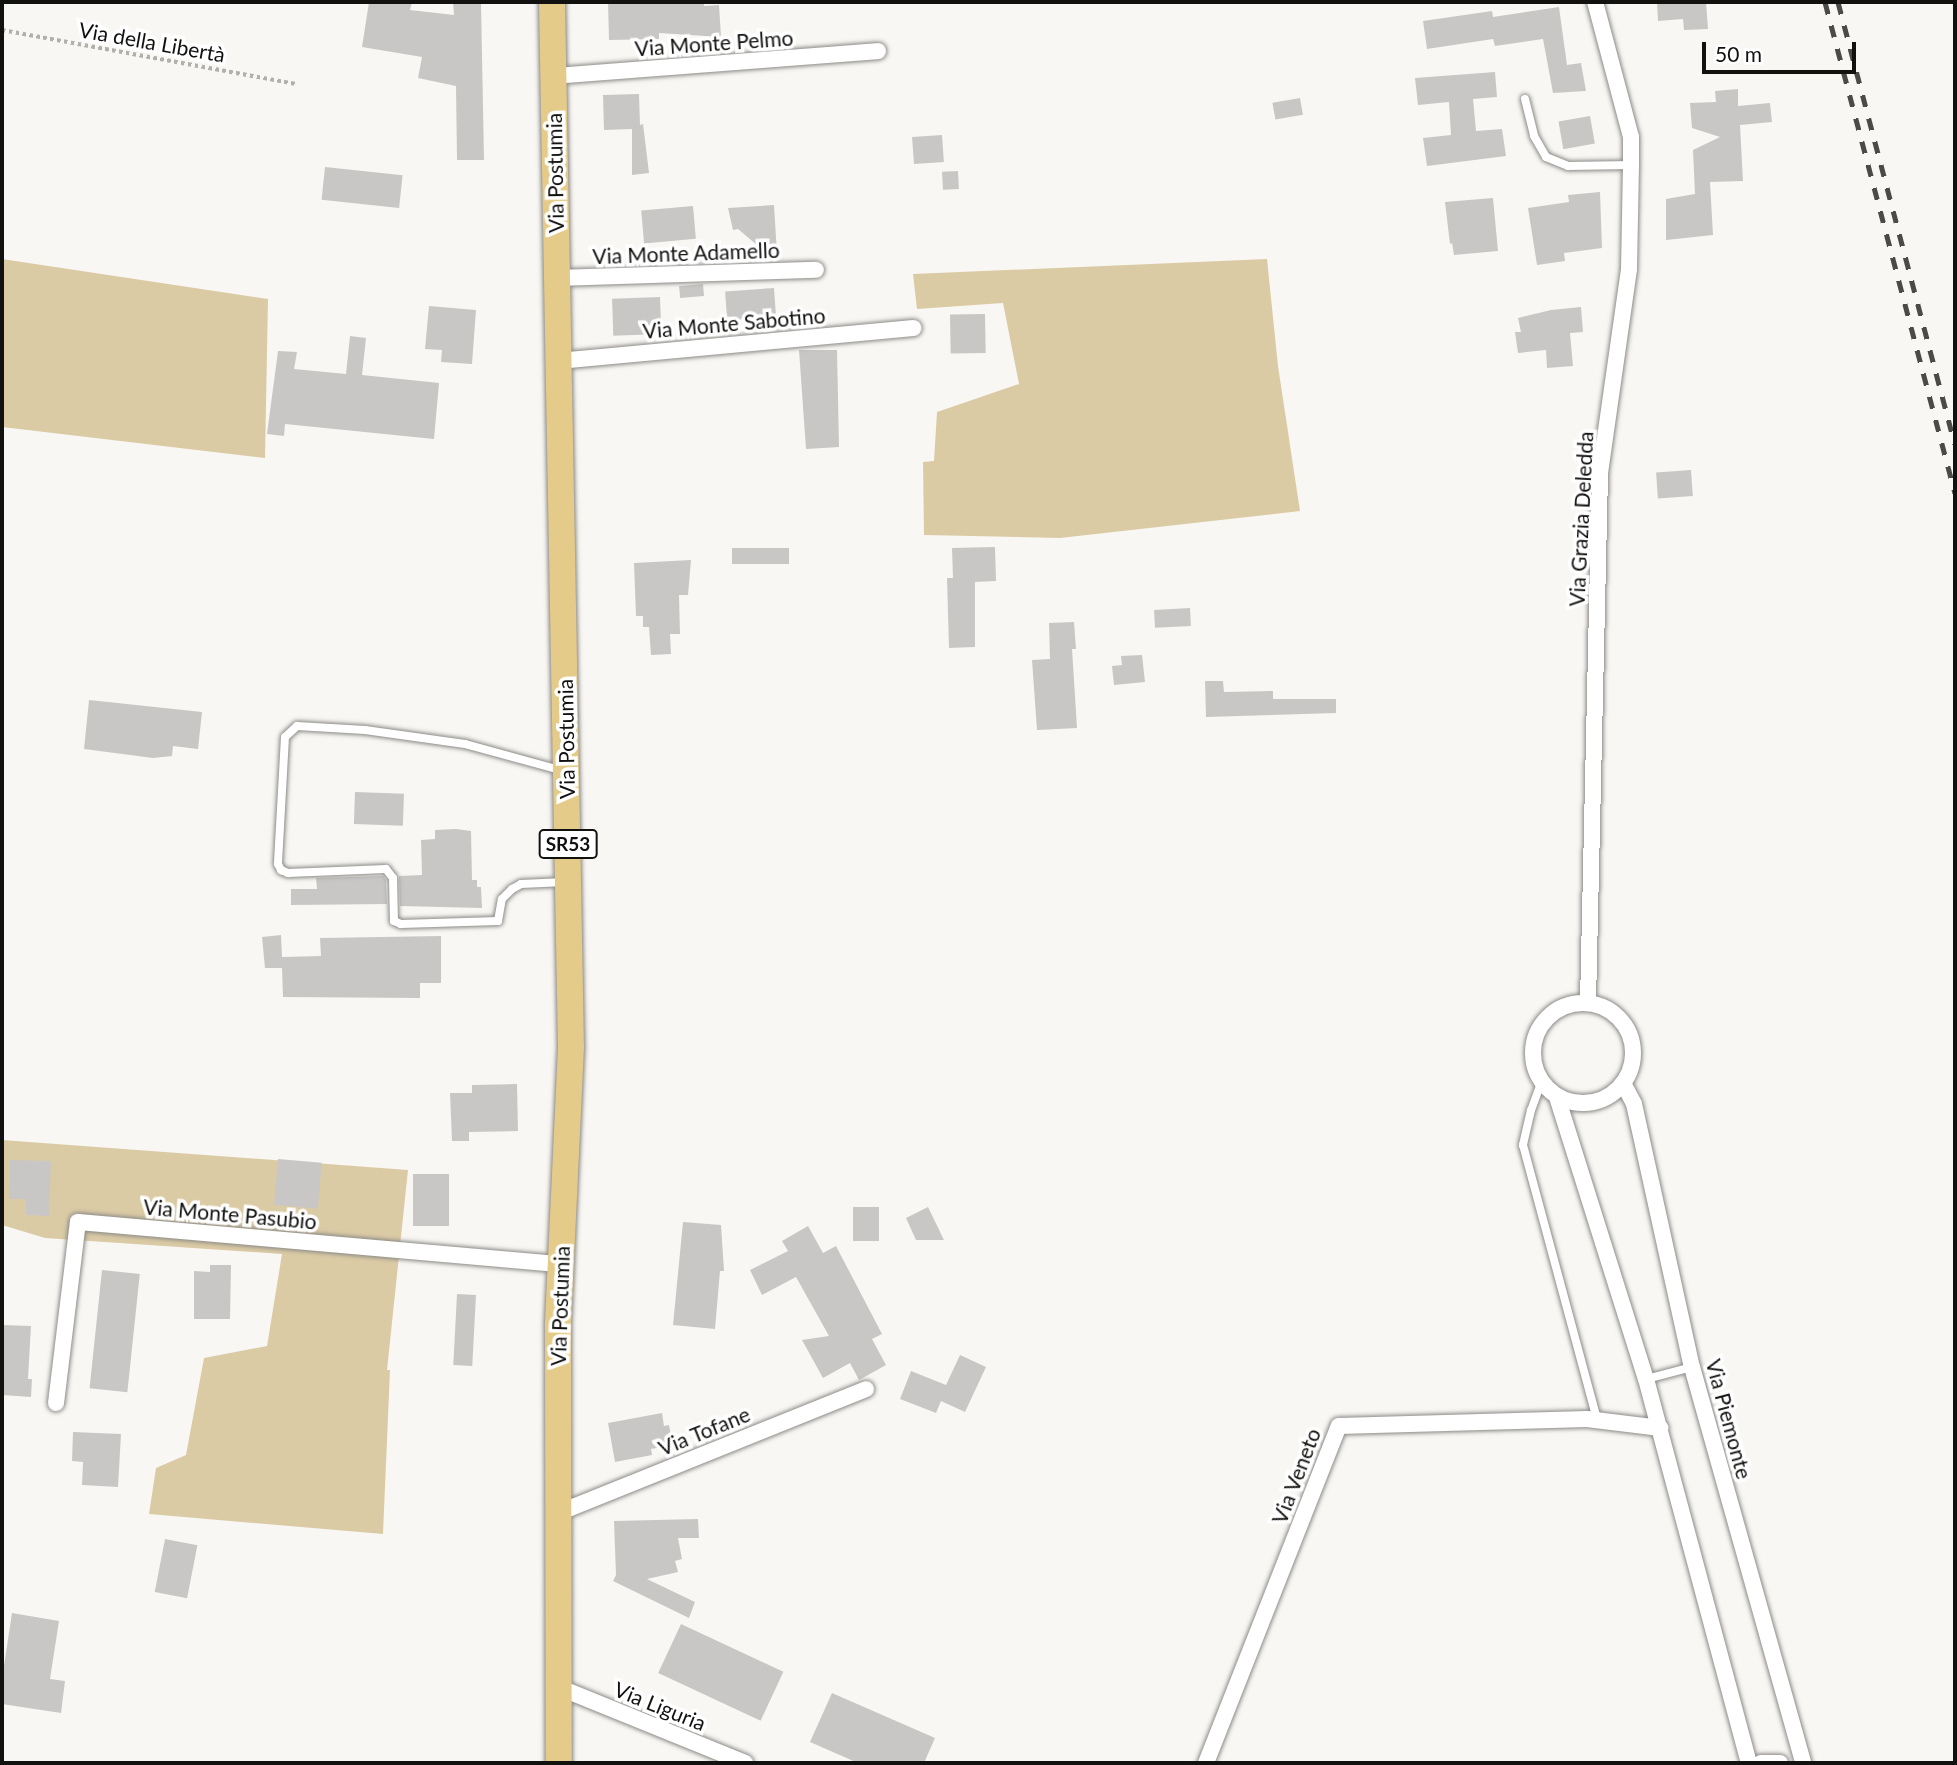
<!DOCTYPE html>
<html>
<head>
<meta charset="utf-8">
<style>
  body { margin:0 }
  #map { position:relative; width:1957px; height:1765px; overflow:hidden; background:#f9f7f4; font-family:Lato,sans-serif }
  div>[style] { position:absolute }
  [style*='--x'] { left:calc(var(--x)*1px); top:calc(var(--y)*1px); width:calc(var(--w)*1px); rotate:calc(var(--a)*1deg) }
  .green>* { inset:0; background:#dbcba5 }
  .building>* { inset:0; background:#c9c7c5; transform-origin:0 0 }
  .path>* { height:3.5px; margin-top:-1.75px; transform-origin:0; background:repeating-linear-gradient(90deg,#b1b0ad 0 3.5px,transparent 0 7px) }
  .roads { filter:drop-shadow(0 0 2px #8c8b88) drop-shadow(0 0 2px #8c8b88) }
  .service>* { height:8px; margin:-4px; padding:0 4px; transform-origin:4px; border-radius:4px; background:#fff }
  .minor>* { height:16px; margin:-8px; padding:0 8px; transform-origin:8px; border-radius:8px; background:#fff }
  .minor>.ring { margin:-8px; padding:0; box-sizing:content-box; background:none; border:16px solid #fff; border-radius:50% }
  .primary>* { height:26px; margin:-13px; padding:0 13px; transform-origin:13px; border-radius:13px; background:#e5cb89 }
  .rail>* { height:5px; margin-top:-2.5px; transform-origin:0; background:repeating-linear-gradient(90deg,#4a4a48 0 12px,transparent 0 24px) }
  span { translate:-50% -50%; white-space:nowrap; text-align:center; line-height:1.15; -webkit-text-stroke:7px #fff; paint-order:stroke }
  .shield-label span { padding:2px 5px; background:#fff; border:2px solid; border-radius:5px; -webkit-text-stroke-width:0 }
  .shield-label { font-size:19px; color:#111110; font-weight:700 }
  .street-label { font-size:21px; color:#111110 }
  .frame { position:absolute; inset:0; border:4px solid #111110; pointer-events:none }
  .scale { position:absolute; left:1702px; top:42px; width:154px; height:32px; box-sizing:border-box; border:4px solid #111110; border-top:0; padding-left:9px; font-size:21px; line-height:24px; white-space:nowrap; color:#111110; -webkit-text-stroke:5px #fff; paint-order:stroke }
</style>
</head>
<body>
<div id="map">
  <div class="green">
    <div style="clip-path:polygon(2px 259px,268px 299px,265px 458px,2px 427px)"></div>
    <div style="clip-path:polygon(1267px 259px,1278px 366px,1300px 511px,1060px 538px,924px 535px,923px 462px,934px 461px,937px 412px,1019px 384px,1003px 303px,917px 309px,913px 274px)"></div>
    <div style="clip-path:polygon(2px 1140px,408px 1170px,387px 1370px,390px 1370px,383px 1534px,149px 1514px,156px 1468px,186px 1455px,204px 1358px,267px 1346px,282px 1254px,45px 1238px,2px 1225px)"></div>
  </div>
  <div class="building">
    <div style="clip-path:polygon(369px 2px,412px 2px,410px 10px,454px 15px,453px 2px,481px 2px,484px 160px,457px 160px,456px 86px,418px 78px,422px 57px,362px 47px)"></div>
    <div style="clip-path:polygon(608px 2px,704px 2px,704px 6px,719px 5px,721px 37px,659px 33px,659px 39px,609px 40px)"></div>
    <div style="clip-path:polygon(1657px 2px,1706px 2px,1708px 29px,1684px 30px,1683px 19px,1658px 21px)"></div>
    <div style="clip-path:polygon(1559px 7px,1567px 65px,1581px 63px,1586px 91px,1553px 93px,1543px 39px,1495px 46px,1493px 39px,1427px 49px,1423px 21px,1492px 11px,1493px 17px)"></div>
    <div style="clip-path:polygon(1495px 72px,1497px 97px,1473px 99px,1476px 131px,1502px 129px,1506px 156px,1427px 166px,1423px 138px,1451px 135px,1449px 102px,1418px 105px,1415px 78px)"></div>
    <div style="clip-path:polygon(1738px 89px,1738px 106px,1770px 103px,1772px 122px,1740px 125px,1743px 181px,1710px 182px,1713px 235px,1666px 240px,1666px 199px,1695px 194px,1693px 150px,1720px 137px,1692px 128px,1690px 103px,1716px 102px,1715px 91px)"></div>
    <div style="clip-path:polygon(639px 94px,640px 125px,643px 124px,649px 173px,632px 175px,632px 129px,604px 130px,603px 95px)"></div>
    <div style="left:1300px;top:98px;width:17px;height:28px;rotate:80deg"></div>
    <div style="left:1590px;top:116px;width:28px;height:32px;rotate:80deg"></div>
    <div style="left:942px;top:135px;width:27px;height:30px;rotate:86deg"></div>
    <div style="left:325px;top:167px;width:78px;height:33px;rotate:6deg"></div>
    <div style="left:958px;top:171px;width:18px;height:16px;rotate:87deg"></div>
    <div style="clip-path:polygon(1600px 192px,1602px 248px,1564px 253px,1565px 261px,1537px 265px,1528px 208px,1569px 202px,1568px 195px)"></div>
    <div style="clip-path:polygon(1493px 198px,1498px 251px,1454px 255px,1452px 243px,1450px 244px,1445px 202px)"></div>
    <div style="clip-path:polygon(774px 205px,777px 254px,757px 255px,757px 245px,738px 229px,733px 230px,728px 208px)"></div>
    <div style="left:693px;top:206px;width:33px;height:52px;rotate:85deg"></div>
    <div style="left:703px;top:284px;width:12px;height:24px;rotate:85deg"></div>
    <div style="left:774px;top:288px;width:29px;height:49px;rotate:86deg"></div>
    <div style="left:660px;top:297px;width:37px;height:48px;rotate:88deg"></div>
    <div style="clip-path:polygon(429px 306px,476px 310px,472px 364px,441px 362px,442px 350px,425px 349px)"></div>
    <div style="clip-path:polygon(1581px 307px,1583px 332px,1570px 333px,1573px 366px,1547px 368px,1546px 350px,1518px 353px,1515px 332px,1521px 332px,1518px 318px,1551px 310px)"></div>
    <div style="left:985px;top:314px;width:39px;height:35px;rotate:89deg"></div>
    <div style="clip-path:polygon(350px 336px,366px 338px,362px 375px,439px 383px,434px 439px,285px 424px,284px 436px,267px 434px,278px 351px,297px 352px,294px 369px,346px 374px)"></div>
    <div style="clip-path:polygon(799px 350px,837px 350px,839px 447px,806px 449px)"></div>
    <div style="left:1691px;top:470px;width:26px;height:35px;rotate:86deg"></div>
    <div style="clip-path:polygon(995px 547px,996px 581px,975px 582px,975px 647px,949px 648px,947px 578px,953px 578px,952px 548px)"></div>
    <div style="left:732px;top:548px;width:57px;height:16px"></div>
    <div style="clip-path:polygon(691px 560px,688px 595px,679px 595px,680px 634px,670px 634px,671px 654px,651px 655px,649px 627px,643px 627px,643px 616px,636px 616px,634px 563px)"></div>
    <div style="left:1190px;top:608px;width:18px;height:36px;rotate:87deg"></div>
    <div style="clip-path:polygon(1074px 622px,1076px 649px,1072px 649px,1077px 728px,1037px 730px,1032px 660px,1050px 659px,1049px 623px)"></div>
    <div style="clip-path:polygon(1142px 655px,1145px 682px,1114px 685px,1112px 666px,1122px 665px,1121px 656px)"></div>
    <div style="clip-path:polygon(1205px 681px,1223px 681px,1224px 692px,1273px 691px,1273px 699px,1336px 699px,1336px 713px,1206px 717px)"></div>
    <div style="clip-path:polygon(89px 700px,202px 712px,198px 749px,173px 746px,172px 756px,153px 758px,84px 749px)"></div>
    <div style="left:355px;top:792px;width:49px;height:32px;rotate:2deg"></div>
    <div style="clip-path:polygon(456px 829px,471px 831px,472px 880px,477px 880px,477px 887px,481px 887px,482px 908px,400px 906px,399px 876px,422px 875px,421px 840px,435px 839px,435px 830px)"></div>
    <div style="clip-path:polygon(383px 876px,386px 880px,387px 904px,291px 905px,291px 889px,317px 889px,316px 878px)"></div>
    <div style="clip-path:polygon(281px 935px,282px 957px,321px 956px,320px 938px,441px 936px,441px 983px,420px 983px,420px 998px,283px 997px,282px 968px,265px 968px,262px 937px)"></div>
    <div style="clip-path:polygon(517px 1084px,518px 1131px,469px 1132px,469px 1141px,452px 1141px,450px 1093px,472px 1093px,472px 1085px)"></div>
    <div style="left:278px;top:1159px;width:44px;height:46px;rotate:5deg"></div>
    <div style="clip-path:polygon(10px 1160px,51px 1161px,49px 1216px,26px 1215px,26px 1199px,9px 1199px)"></div>
    <div style="left:413px;top:1174px;width:36px;height:52px"></div>
    <div style="left:853px;top:1207px;width:26px;height:34px"></div>
    <div style="clip-path:polygon(928px 1207px,944px 1240px,916px 1240px,906px 1218px)"></div>
    <div style="clip-path:polygon(683px 1222px,721px 1225px,724px 1271px,720px 1271px,715px 1329px,673px 1325px)"></div>
    <div style="clip-path:polygon(808px 1226px,823px 1253px,836px 1246px,882px 1334px,872px 1339px,886px 1365px,859px 1380px,850px 1363px,823px 1378px,802px 1340px,829px 1336px,796px 1277px,762px 1295px,750px 1270px,788px 1251px,782px 1241px)"></div>
    <div style="clip-path:polygon(210px 1265px,231px 1265px,230px 1319px,194px 1319px,194px 1271px,210px 1272px)"></div>
    <div style="left:102px;top:1270px;width:38px;height:119px;rotate:6deg"></div>
    <div style="left:457px;top:1294px;width:19px;height:71px;rotate:3deg"></div>
    <div style="clip-path:polygon(2px 1325px,31px 1326px,28px 1379px,32px 1379px,31px 1397px,2px 1395px)"></div>
    <div style="clip-path:polygon(960px 1355px,986px 1367px,965px 1412px,941px 1401px,936px 1413px,900px 1399px,911px 1371px,946px 1385px)"></div>
    <div style="clip-path:polygon(662px 1413px,664px 1426px,669px 1425px,673px 1445px,651px 1449px,652px 1455px,615px 1462px,608px 1423px)"></div>
    <div style="clip-path:polygon(73px 1432px,121px 1434px,118px 1487px,82px 1485px,83px 1462px,72px 1461px)"></div>
    <div style="clip-path:polygon(698px 1519px,699px 1538px,678px 1538px,682px 1559px,675px 1561px,678px 1572px,647px 1579px,695px 1602px,689px 1618px,613px 1581px,616px 1575px,614px 1521px)"></div>
    <div style="left:165px;top:1539px;width:33px;height:54px;rotate:11deg"></div>
    <div style="clip-path:polygon(12px 1613px,59px 1621px,50px 1679px,65px 1681px,61px 1713px,2px 1704px,2px 1679px)"></div>
    <div style="left:681px;top:1624px;width:113px;height:54px;rotate:25deg"></div>
    <div style="clip-path:polygon(832px 1693px,935px 1738px,924px 1763px,858px 1763px,810px 1742px)"></div>
  </div>
  <div class="path">
    <div style="--x:2;--y:30;--w:299;--a:10.4"></div>
  </div>
  <div class="roads">
    <div class="service">
      <div style="--x:1525;--y:99;--w:38;--a:76"></div>
      <div style="--x:1534;--y:136;--w:24;--a:60"></div>
      <div style="--x:1546;--y:157;--w:24;--a:22"></div>
      <div style="--x:1568;--y:166;--w:63;--a:-0.9"></div>
      <div style="--x:560;--y:770;--w:98;--a:-164.7"></div>
      <div style="--x:465;--y:744;--w:101;--a:-172"></div>
      <div style="--x:365;--y:730;--w:68;--a:-176.6"></div>
      <div style="--x:297;--y:726;--w:16;--a:137"></div>
      <div style="--x:285;--y:737;--w:127;--a:93.2"></div>
      <div style="--x:278;--y:864;--w:7;--a:63"></div>
      <div style="--x:281;--y:870;--w:8;--a:23"></div>
      <div style="--x:288;--y:873;--w:98;--a:-2.3"></div>
      <div style="--x:386;--y:869;--w:11;--a:52"></div>
      <div style="--x:393;--y:878;--w:43;--a:88.7"></div>
      <div style="--x:394;--y:921;--w:8;--a:23"></div>
      <div style="--x:401;--y:924;--w:97;--a:-1.8"></div>
      <div style="--x:498;--y:921;--w:22;--a:-80"></div>
      <div style="--x:502;--y:899;--w:14;--a:-45"></div>
      <div style="--x:512;--y:889;--w:10;--a:-29"></div>
      <div style="--x:521;--y:884;--w:44;--a:-2.6"></div>
      <div style="--x:1541;--y:1083;--w:29;--a:110"></div>
      <div style="--x:1531;--y:1110;--w:36;--a:103"></div>
      <div style="--x:1523;--y:1145;--w:285;--a:74.9"></div>
      <div style="--x:1646;--y:1379;--w:48;--a:-14.6"></div>
    </div>
    <div class="minor">
      <div style="--x:554;--y:76;--w:325;--a:-4.4"></div>
      <div style="--x:557;--y:278;--w:259;--a:-1.8"></div>
      <div style="--x:558;--y:361;--w:357;--a:-5.3"></div>
      <div class="ring" style="left:1533px;top:1003px;width:84px;height:84px"></div>
      <div style="--x:1588;--y:1003;--w:530;--a:-88.7"></div>
      <div style="--x:1600;--y:473;--w:206;--a:-81.9"></div>
      <div style="--x:1629;--y:269;--w:104;--a:-88.9"></div>
      <div style="--x:1631;--y:165;--w:28;--a:-90"></div>
      <div style="--x:1631;--y:137;--w:140;--a:-104.9"></div>
      <div style="--x:1623;--y:1083;--w:24;--a:62"></div>
      <div style="--x:1634;--y:1104;--w:269;--a:77.6"></div>
      <div style="--x:1692;--y:1367;--w:411;--a:74.3"></div>
      <div style="--x:1557;--y:1097;--w:296;--a:72.5"></div>
      <div style="--x:1646;--y:1379;--w:398;--a:75"></div>
      <div style="--x:56;--y:1403;--w:182;--a:-83.1"></div>
      <div style="--x:78;--y:1222;--w:485;--a:5"></div>
      <div style="--x:558;--y:1513;--w:332;--a:-21.9"></div>
      <div style="--x:558;--y:1687;--w:202;--a:22.1"></div>
      <div style="--x:1206;--y:1763;--w:362;--a:-68.5"></div>
      <div style="--x:1339;--y:1426;--w:248;--a:-1.6"></div>
      <div style="--x:1587;--y:1419;--w:74;--a:7"></div>
      <div style="--x:1761;--y:1763;--w:19;--a:0"></div>
    </div>
    <div class="primary">
      <div style="--x:552;--y:2;--w:1045;--a:88.96"></div>
      <div style="--x:571;--y:1047;--w:279;--a:92.7"></div>
      <div style="--x:558;--y:1326;--w:437;--a:89.9"></div>
    </div>
  </div>
  <div class="rail">
    <div style="--x:1825;--y:2;--w:508;--a:75.17"></div>
    <div style="--x:1838;--y:2;--w:457;--a:75.2"></div>
  </div>
  <div class="shield-label">
    <span style="left:568px;top:844px">SR53</span>
  </div>
  <div class="street-label">
    <span style="left:152px;top:42px;rotate:10deg">Via della Libertà</span>
    <span style="left:714px;top:43px;rotate:-4deg">Via Monte Pelmo</span>
    <span style="left:555px;top:173px;rotate:-91deg">Via Postumia</span>
    <span style="left:686px;top:253px;rotate:-2deg">Via Monte Adamello</span>
    <span style="left:734px;top:323px;rotate:-5deg">Via Monte Sabotino</span>
    <span style="left:1581px;top:519px;rotate:-87deg">Via Grazia Deledda</span>
    <span style="left:566px;top:739px;rotate:-91deg">Via Postumia</span>
    <span style="left:230px;top:1214px;rotate:5deg">Via Monte Pasubio</span>
    <span style="left:560px;top:1306px;rotate:-88deg">Via Postumia</span>
    <span style="left:1729px;top:1419px;rotate:75deg">Via Piemonte</span>
    <span style="left:704px;top:1431px;rotate:-22deg">Via Tofane</span>
    <span style="left:1296px;top:1476px;rotate:-69deg">Via Veneto</span>
    <span style="left:660px;top:1706px;rotate:22deg">Via Liguria</span>
  </div>
  <div class="frame"></div>
  <div class="scale">50 m</div>
</div>
</body>
</html>
